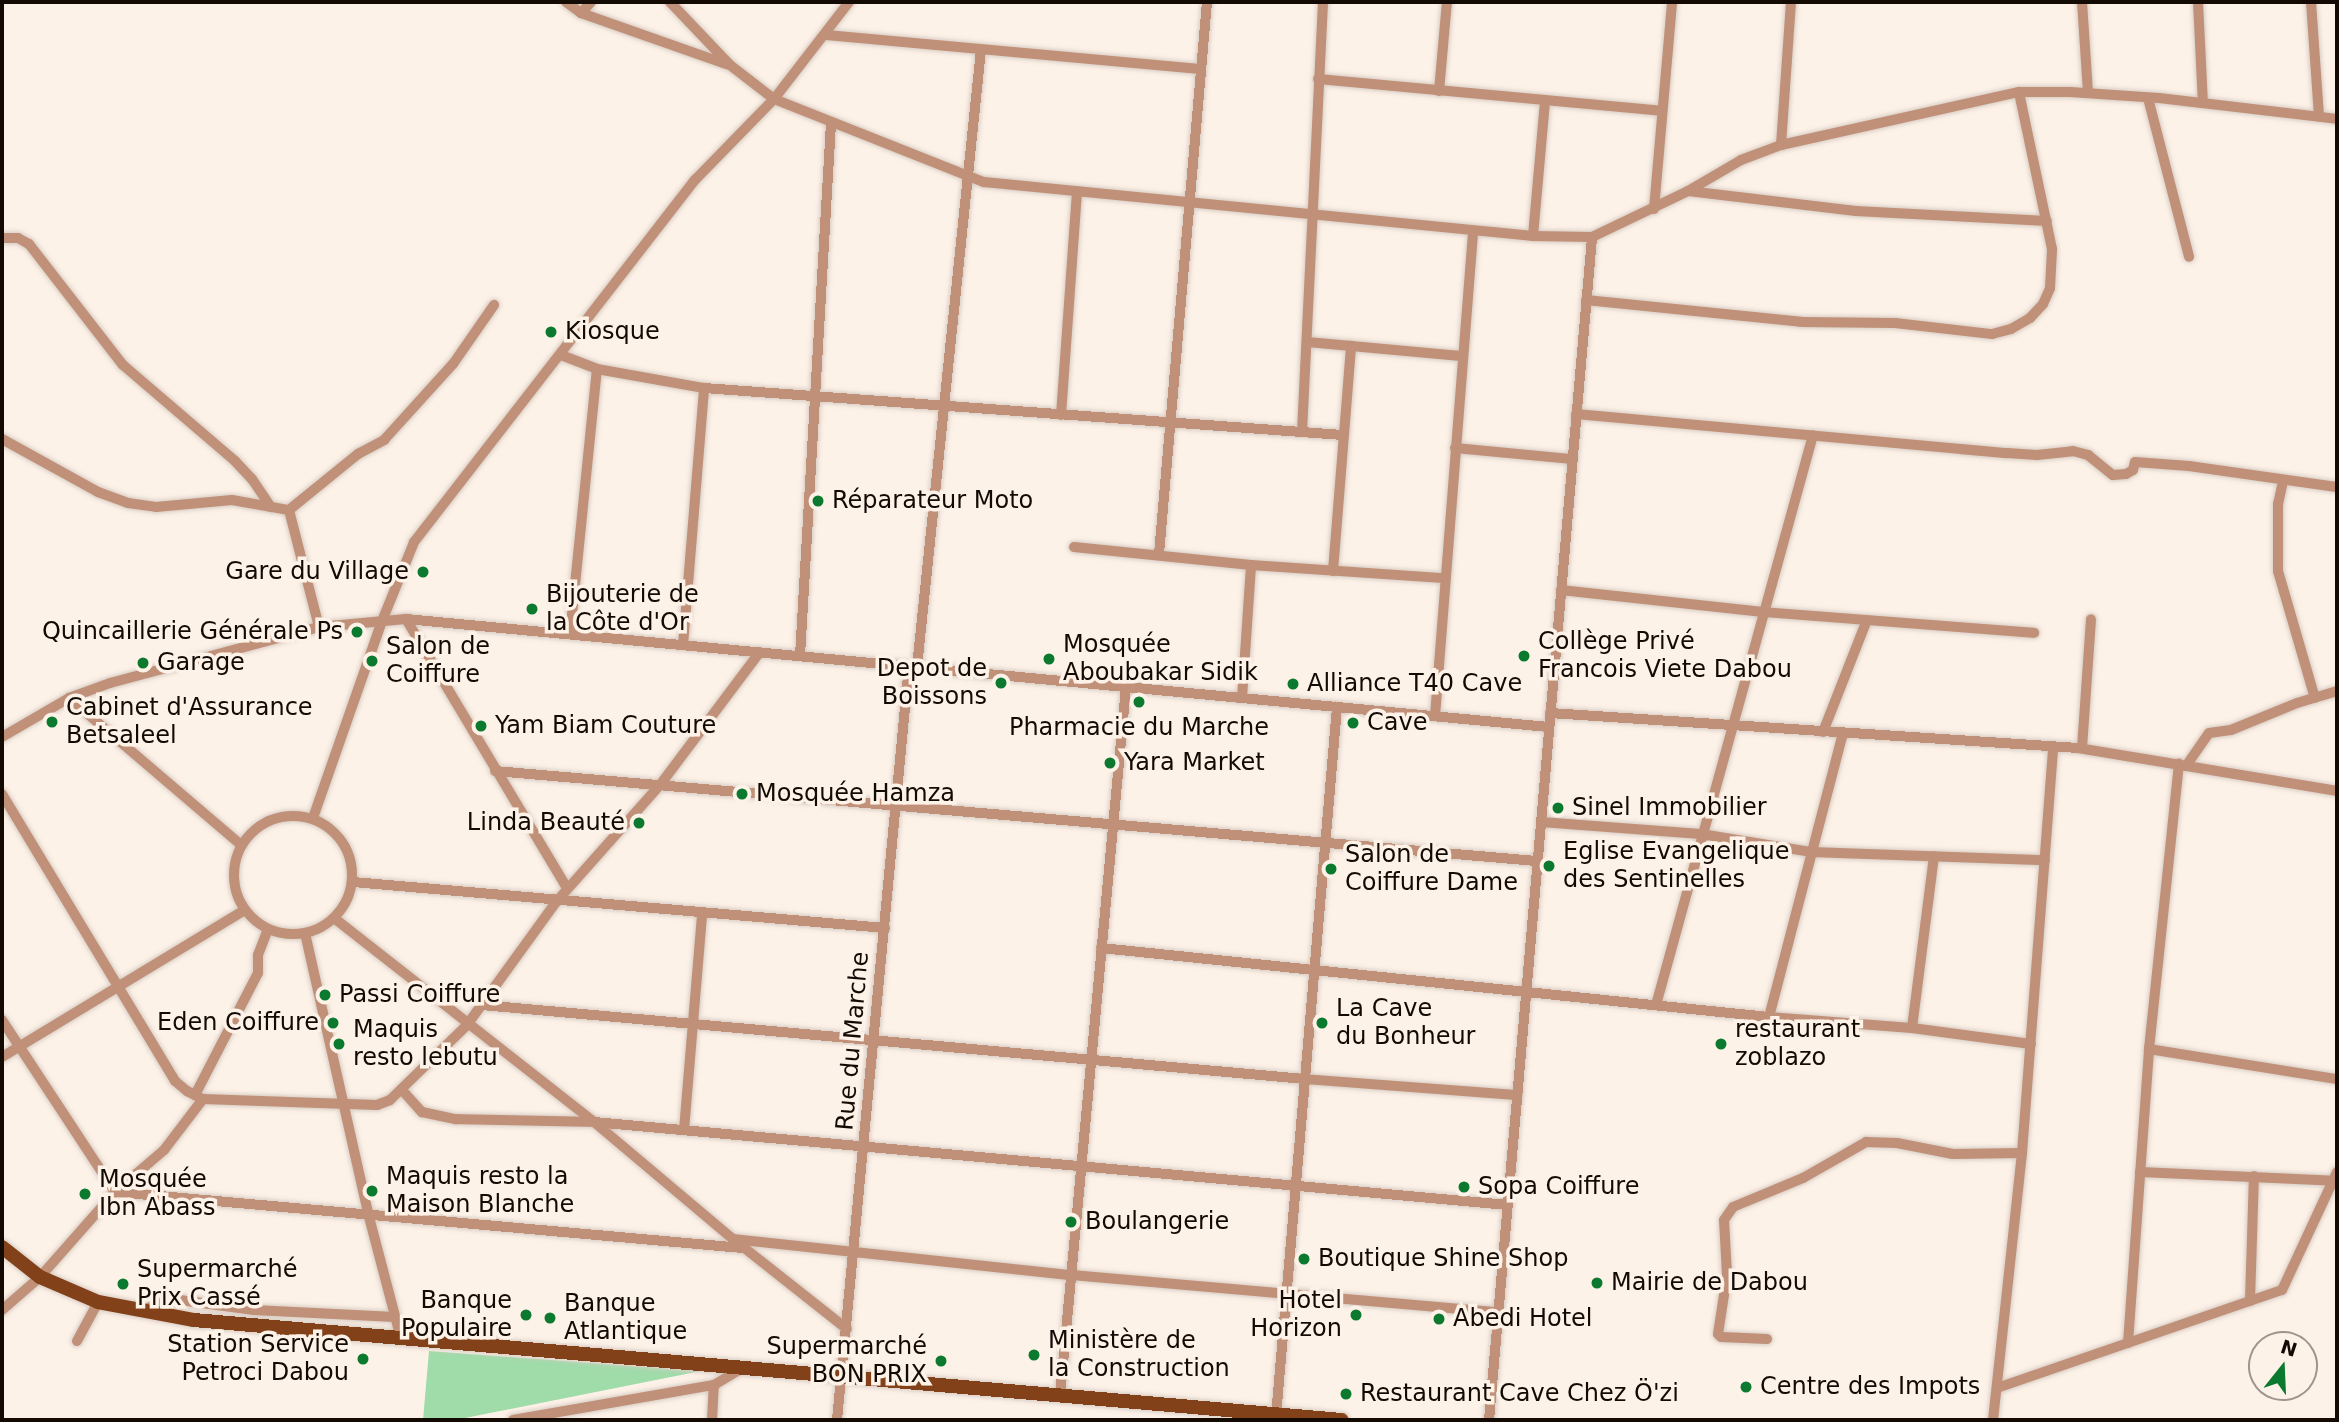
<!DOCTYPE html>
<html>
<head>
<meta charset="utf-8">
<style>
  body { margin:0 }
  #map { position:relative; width:2339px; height:1422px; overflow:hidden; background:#fdf2e8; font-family:"DejaVu Sans",sans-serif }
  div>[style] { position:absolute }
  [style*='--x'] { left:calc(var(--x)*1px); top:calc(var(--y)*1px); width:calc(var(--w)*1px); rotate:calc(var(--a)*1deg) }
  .green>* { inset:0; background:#a0dbaa }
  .roads { filter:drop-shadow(0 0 2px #d8cdc4) drop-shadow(0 0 2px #d8cdc4) }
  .minor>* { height:10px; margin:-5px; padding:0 5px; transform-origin:5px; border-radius:5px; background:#c19078 }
  .minor>.ring { margin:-5px; padding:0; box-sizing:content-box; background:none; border:10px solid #c19078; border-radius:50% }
  .major>* { height:14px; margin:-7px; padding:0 7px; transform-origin:7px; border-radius:7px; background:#83411a }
  .dots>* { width:19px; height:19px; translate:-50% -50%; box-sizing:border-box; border:4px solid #fdf2e8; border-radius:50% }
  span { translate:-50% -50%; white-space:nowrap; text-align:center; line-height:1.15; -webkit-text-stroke:7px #fdf2e8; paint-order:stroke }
  .poi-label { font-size:24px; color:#130a04 }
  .left { translate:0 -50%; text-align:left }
  .right { translate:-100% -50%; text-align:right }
  .street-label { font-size:24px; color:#130a04 }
  .frame { position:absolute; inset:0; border:4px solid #130a04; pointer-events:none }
  .north { position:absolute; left:2248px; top:1331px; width:70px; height:70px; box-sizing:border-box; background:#fdf2e8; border:2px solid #9f958d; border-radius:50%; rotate:18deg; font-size:19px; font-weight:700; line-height:28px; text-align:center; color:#130a04 }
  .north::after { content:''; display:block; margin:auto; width:24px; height:32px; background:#0b7a2f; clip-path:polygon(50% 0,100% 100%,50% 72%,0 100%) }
</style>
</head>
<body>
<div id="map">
  <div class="green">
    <div style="clip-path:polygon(429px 1351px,701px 1371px,455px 1420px,423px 1420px)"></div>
  </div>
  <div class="roads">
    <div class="minor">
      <div style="--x:566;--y:2;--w:19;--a:36"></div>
      <div style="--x:591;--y:2;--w:15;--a:132"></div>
      <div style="--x:581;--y:13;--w:154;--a:19.4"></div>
      <div style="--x:670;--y:2;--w:87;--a:46.4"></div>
      <div style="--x:730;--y:65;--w:56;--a:37.7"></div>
      <div style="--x:774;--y:99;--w:226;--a:21.6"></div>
      <div style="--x:984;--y:182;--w:552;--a:5.62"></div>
      <div style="--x:1533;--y:236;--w:59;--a:1"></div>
      <div style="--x:1592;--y:237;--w:106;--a:-25.6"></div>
      <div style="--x:1688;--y:191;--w:61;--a:-30.3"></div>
      <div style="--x:1741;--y:160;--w:43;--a:-20.6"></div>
      <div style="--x:1781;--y:145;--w:244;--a:-12.6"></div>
      <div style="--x:2019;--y:92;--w:51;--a:0"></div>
      <div style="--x:2070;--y:92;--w:89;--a:3.9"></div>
      <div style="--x:2159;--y:98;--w:179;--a:6.7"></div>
      <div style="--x:2082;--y:2;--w:91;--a:86.2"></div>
      <div style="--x:2198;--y:2;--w:101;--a:87.2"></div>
      <div style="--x:2311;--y:2;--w:115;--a:86"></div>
      <div style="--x:826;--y:35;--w:376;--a:5.2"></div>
      <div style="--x:1318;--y:79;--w:345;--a:5.3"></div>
      <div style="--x:1439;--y:91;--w:89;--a:-84.9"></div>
      <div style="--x:2148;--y:98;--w:164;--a:75.5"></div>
      <div style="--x:1781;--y:145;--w:143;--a:-86"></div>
      <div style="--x:1688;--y:191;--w:169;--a:6.8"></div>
      <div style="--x:1856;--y:211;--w:191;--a:3"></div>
      <div style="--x:1654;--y:209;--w:208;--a:-85"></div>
      <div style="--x:1533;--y:236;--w:136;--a:-84.9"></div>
      <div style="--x:2;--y:238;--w:16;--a:0"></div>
      <div style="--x:18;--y:238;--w:13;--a:29"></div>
      <div style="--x:29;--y:244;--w:153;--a:52.2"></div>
      <div style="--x:123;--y:365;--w:148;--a:40.6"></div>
      <div style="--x:235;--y:461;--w:25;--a:47"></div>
      <div style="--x:252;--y:479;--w:34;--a:56"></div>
      <div style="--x:1586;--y:300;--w:216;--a:5.8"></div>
      <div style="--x:1801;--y:322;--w:94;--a:0.6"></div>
      <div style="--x:1895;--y:323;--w:98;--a:6.5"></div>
      <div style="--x:1992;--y:334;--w:20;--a:-15"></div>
      <div style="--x:2011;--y:329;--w:22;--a:-30"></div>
      <div style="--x:2030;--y:318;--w:19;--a:-47"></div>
      <div style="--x:2043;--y:304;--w:17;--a:-66"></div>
      <div style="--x:2050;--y:288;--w:39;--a:-87"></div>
      <div style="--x:2052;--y:249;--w:160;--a:-101.9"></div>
      <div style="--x:1307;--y:342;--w:155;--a:5.2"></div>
      <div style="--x:561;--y:355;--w:39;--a:21"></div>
      <div style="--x:597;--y:369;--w:109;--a:10.1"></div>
      <div style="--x:704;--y:388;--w:641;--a:4.21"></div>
      <div style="--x:1576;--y:414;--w:433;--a:5.2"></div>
      <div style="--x:2007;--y:453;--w:30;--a:4"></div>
      <div style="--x:2037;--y:455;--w:36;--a:-6"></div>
      <div style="--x:2073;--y:451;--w:16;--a:15"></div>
      <div style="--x:2088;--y:455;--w:32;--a:39"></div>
      <div style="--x:2113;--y:475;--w:13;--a:-4"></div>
      <div style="--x:2126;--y:474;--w:8;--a:-30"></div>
      <div style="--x:2133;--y:470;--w:8;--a:-76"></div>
      <div style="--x:2135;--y:462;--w:54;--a:4.2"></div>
      <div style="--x:2189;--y:466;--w:149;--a:8.1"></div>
      <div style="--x:1061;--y:415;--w:224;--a:-85.9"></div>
      <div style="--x:1302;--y:432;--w:431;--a:-87.2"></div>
      <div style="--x:2;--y:439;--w:110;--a:28.9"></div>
      <div style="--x:98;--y:492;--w:32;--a:20"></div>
      <div style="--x:128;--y:503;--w:28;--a:8"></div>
      <div style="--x:156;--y:507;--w:76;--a:-5.3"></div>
      <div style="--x:232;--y:500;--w:58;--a:10"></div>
      <div style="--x:1455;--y:448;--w:118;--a:5.4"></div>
      <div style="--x:2283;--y:481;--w:24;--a:102"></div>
      <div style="--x:2278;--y:504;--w:67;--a:90"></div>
      <div style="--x:2278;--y:571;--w:132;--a:73.8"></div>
      <div style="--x:1074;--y:547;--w:178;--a:5.8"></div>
      <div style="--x:1251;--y:565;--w:193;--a:3.9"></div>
      <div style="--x:1159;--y:554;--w:554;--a:-85.03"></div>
      <div style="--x:1333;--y:571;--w:226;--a:-85.4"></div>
      <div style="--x:1561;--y:590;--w:203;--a:6.2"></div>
      <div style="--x:1763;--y:612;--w:272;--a:4.4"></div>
      <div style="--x:406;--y:619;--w:313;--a:59.1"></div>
      <div style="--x:319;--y:627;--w:121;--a:-104.4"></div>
      <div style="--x:289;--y:510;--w:89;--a:-39.1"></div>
      <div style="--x:358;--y:454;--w:30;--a:-28"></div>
      <div style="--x:384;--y:440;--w:103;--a:-47.8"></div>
      <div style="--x:453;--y:364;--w:72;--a:-55.2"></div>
      <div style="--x:570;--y:634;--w:266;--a:-84.2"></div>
      <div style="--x:683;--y:645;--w:258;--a:-85.3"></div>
      <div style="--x:800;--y:656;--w:533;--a:-86.67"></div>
      <div style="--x:917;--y:667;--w:620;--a:-84.08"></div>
      <div style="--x:69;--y:698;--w:226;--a:40.5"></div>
      <div style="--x:1242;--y:698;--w:133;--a:-86.1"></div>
      <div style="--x:1550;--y:713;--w:529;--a:3.79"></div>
      <div style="--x:2078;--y:748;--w:263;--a:9.4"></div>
      <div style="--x:1435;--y:716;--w:486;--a:-85.5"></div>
      <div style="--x:1823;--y:732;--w:120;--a:-68.6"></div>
      <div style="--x:2;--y:737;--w:78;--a:-30.2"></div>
      <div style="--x:69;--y:698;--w:44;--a:-20.1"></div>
      <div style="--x:110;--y:683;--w:216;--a:-15"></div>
      <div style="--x:319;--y:627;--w:87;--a:-5.3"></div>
      <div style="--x:406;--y:619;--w:1148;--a:5.4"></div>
      <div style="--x:2082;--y:748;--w:129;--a:-86"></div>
      <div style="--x:2186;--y:766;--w:40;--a:-55.1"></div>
      <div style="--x:2209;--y:733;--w:22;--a:-8"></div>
      <div style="--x:2231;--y:730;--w:71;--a:-22.2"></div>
      <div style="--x:2297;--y:703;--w:42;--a:-16.7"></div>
      <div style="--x:495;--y:771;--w:1046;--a:4.94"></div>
      <div style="--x:2;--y:794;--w:335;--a:58.9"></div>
      <div style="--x:175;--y:1081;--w:16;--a:40"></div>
      <div style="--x:187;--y:1091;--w:18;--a:27"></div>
      <div style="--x:203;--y:1099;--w:174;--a:2"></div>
      <div style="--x:377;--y:1105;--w:14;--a:-21"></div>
      <div style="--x:390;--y:1100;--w:107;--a:-44.2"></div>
      <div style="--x:467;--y:1025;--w:152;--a:-54.1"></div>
      <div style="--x:556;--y:902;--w:157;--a:-48.4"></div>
      <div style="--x:660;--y:785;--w:166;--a:-53.1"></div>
      <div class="ring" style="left:234px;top:816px;width:108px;height:108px"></div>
      <div style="--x:313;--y:818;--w:209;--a:-70.7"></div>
      <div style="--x:382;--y:621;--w:85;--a:-67.9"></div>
      <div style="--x:414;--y:542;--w:458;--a:-52.2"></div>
      <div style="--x:695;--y:180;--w:113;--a:-45.7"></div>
      <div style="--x:774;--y:99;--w:123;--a:-52.3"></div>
      <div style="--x:1541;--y:822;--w:160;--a:4.3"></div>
      <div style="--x:1701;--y:834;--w:111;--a:9.3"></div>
      <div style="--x:1811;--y:852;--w:234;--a:2"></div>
      <div style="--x:353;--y:882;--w:534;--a:4.94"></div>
      <div style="--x:334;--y:918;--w:330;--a:38.1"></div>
      <div style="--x:594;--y:1122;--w:182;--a:40.1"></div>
      <div style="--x:733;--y:1239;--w:145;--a:38.3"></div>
      <div style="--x:305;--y:933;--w:287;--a:77.3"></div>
      <div style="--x:368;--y:1213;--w:130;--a:75.3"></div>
      <div style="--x:1101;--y:948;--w:672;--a:5.9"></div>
      <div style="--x:1769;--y:1017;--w:143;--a:4.4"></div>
      <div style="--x:1912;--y:1028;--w:120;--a:7.7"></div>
      <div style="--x:482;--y:1005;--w:825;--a:5.14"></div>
      <div style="--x:1304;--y:1079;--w:214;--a:4.3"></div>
      <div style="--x:1656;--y:1005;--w:591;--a:-74.6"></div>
      <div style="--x:1769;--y:1017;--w:293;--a:-75.4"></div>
      <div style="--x:2;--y:1020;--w:206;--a:56.7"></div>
      <div style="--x:1912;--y:1028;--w:173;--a:-82.7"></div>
      <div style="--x:2149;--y:1049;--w:190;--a:9.1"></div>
      <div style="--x:2;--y:1057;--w:284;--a:-31.2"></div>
      <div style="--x:402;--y:1090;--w:30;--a:48"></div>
      <div style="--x:422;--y:1112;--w:35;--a:12"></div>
      <div style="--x:456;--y:1119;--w:138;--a:1.2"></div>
      <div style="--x:594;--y:1122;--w:917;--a:5.19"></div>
      <div style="--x:195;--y:1095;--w:137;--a:-62.7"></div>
      <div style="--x:258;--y:973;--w:18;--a:-90"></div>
      <div style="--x:258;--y:955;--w:28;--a:-69"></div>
      <div style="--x:684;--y:1130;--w:217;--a:-85.2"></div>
      <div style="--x:2140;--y:1172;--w:195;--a:2.6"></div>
      <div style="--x:115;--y:1192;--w:630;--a:5.1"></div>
      <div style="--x:733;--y:1239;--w:340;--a:6.1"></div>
      <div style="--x:1071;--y:1275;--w:429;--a:5"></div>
      <div style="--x:2250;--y:1301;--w:125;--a:-88.2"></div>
      <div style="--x:2;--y:1310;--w:50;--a:-41"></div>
      <div style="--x:40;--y:1277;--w:113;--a:-48.6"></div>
      <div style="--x:115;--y:1192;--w:65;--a:-40.6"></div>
      <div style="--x:164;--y:1150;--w:64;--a:-52.6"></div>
      <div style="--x:143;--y:1310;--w:31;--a:-21"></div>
      <div style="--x:172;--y:1299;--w:83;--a:7.6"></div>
      <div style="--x:254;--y:1310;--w:141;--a:2.8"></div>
      <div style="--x:1767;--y:1339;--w:46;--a:-177.5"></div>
      <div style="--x:1721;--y:1337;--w:4;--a:-135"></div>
      <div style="--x:1718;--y:1334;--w:60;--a:-81.3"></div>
      <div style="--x:1727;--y:1275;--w:55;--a:-93.1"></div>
      <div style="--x:1724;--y:1220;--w:16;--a:-55"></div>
      <div style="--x:1733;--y:1207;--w:76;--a:-22.5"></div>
      <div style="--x:1803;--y:1178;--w:73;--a:-29.7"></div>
      <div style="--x:1866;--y:1142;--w:31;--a:2"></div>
      <div style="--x:1897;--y:1143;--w:57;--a:11.1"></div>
      <div style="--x:1953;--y:1154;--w:69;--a:-0.8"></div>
      <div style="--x:77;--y:1341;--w:44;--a:-61.7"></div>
      <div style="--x:2128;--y:1343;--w:295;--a:-85.9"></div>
      <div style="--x:2149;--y:1049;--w:287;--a:-84"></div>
      <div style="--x:1997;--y:1388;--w:301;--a:-19"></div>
      <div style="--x:2282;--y:1290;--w:130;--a:-65"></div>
      <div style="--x:1060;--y:1396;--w:712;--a:-84.68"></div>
      <div style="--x:1276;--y:1416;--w:712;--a:-85.08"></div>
      <div style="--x:513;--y:1420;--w:204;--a:-9.9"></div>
      <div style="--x:714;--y:1385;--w:33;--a:-31"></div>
      <div style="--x:712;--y:1420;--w:35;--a:-87"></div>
      <div style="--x:837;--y:1420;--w:757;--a:-84.55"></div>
      <div style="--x:1489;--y:1420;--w:1187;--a:-85.02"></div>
      <div style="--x:1993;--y:1420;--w:269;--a:-83.8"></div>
      <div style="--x:2022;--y:1153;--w:406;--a:-85.6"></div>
    </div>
    <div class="major">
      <div style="--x:2;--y:1247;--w:48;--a:38.3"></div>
      <div style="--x:40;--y:1277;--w:63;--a:23.3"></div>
      <div style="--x:98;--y:1302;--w:98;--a:10.6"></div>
      <div style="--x:194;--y:1320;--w:1152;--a:4.98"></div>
    </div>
  </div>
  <div class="dots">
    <div style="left:551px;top:332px;background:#0b7a2f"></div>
    <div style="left:818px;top:501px;background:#0b7a2f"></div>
    <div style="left:423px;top:572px;background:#0b7a2f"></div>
    <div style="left:532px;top:609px;background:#0b7a2f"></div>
    <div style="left:357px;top:632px;background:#0b7a2f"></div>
    <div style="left:1524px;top:656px;background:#0b7a2f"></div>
    <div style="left:1049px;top:659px;background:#0b7a2f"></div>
    <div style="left:372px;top:661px;background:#0b7a2f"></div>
    <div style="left:143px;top:663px;background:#0b7a2f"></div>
    <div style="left:1001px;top:683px;background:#0b7a2f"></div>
    <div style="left:1293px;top:684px;background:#0b7a2f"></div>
    <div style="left:1139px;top:702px;background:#0b7a2f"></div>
    <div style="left:52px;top:722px;background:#0b7a2f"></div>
    <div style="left:1353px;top:723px;background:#0b7a2f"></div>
    <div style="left:481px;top:726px;background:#0b7a2f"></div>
    <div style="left:1110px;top:763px;background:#0b7a2f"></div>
    <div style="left:742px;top:794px;background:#0b7a2f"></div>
    <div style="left:1558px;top:808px;background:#0b7a2f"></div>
    <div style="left:639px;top:823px;background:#0b7a2f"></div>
    <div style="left:1549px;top:866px;background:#0b7a2f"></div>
    <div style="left:1331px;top:869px;background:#0b7a2f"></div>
    <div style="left:325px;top:995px;background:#0b7a2f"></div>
    <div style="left:333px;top:1023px;background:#0b7a2f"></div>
    <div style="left:1322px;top:1023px;background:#0b7a2f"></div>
    <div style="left:339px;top:1044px;background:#0b7a2f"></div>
    <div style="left:1721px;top:1044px;background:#0b7a2f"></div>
    <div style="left:1464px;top:1187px;background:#0b7a2f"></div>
    <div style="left:372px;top:1191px;background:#0b7a2f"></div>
    <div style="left:85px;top:1194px;background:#0b7a2f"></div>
    <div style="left:1071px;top:1222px;background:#0b7a2f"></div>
    <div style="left:1304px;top:1259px;background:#0b7a2f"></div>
    <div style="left:1597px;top:1283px;background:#0b7a2f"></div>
    <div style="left:123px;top:1284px;background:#0b7a2f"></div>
    <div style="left:526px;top:1315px;background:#0b7a2f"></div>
    <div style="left:1356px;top:1315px;background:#0b7a2f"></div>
    <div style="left:550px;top:1318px;background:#0b7a2f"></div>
    <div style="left:1439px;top:1319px;background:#0b7a2f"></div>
    <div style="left:1034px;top:1355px;background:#0b7a2f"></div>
    <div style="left:363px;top:1359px;background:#0b7a2f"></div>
    <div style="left:941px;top:1361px;background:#0b7a2f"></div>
    <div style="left:1746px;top:1387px;background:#0b7a2f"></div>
    <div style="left:1346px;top:1394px;background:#0b7a2f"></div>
  </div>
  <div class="poi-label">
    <span class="left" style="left:565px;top:332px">Kiosque</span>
    <span class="left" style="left:832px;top:501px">Réparateur Moto</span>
    <span class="right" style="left:409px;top:572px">Gare du Village</span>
    <span class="left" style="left:546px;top:609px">Bijouterie de<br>la Côte d'Or</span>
    <span class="right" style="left:343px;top:632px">Quincaillerie Générale Ps</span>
    <span class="left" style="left:1538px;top:656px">Collège Privé<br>Francois Viete Dabou</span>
    <span class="left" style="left:1063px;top:659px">Mosquée<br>Aboubakar Sidik</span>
    <span class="left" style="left:386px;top:661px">Salon de<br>Coiffure</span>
    <span class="left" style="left:157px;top:663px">Garage</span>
    <span class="right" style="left:987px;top:683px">Depot de<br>Boissons</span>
    <span class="left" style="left:1307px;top:684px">Alliance T40 Cave</span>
    <span class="left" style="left:66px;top:722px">Cabinet d'Assurance<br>Betsaleel</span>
    <span class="left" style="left:1367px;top:723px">Cave</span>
    <span class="left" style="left:495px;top:726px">Yam Biam Couture</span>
    <span style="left:1139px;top:728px">Pharmacie du Marche</span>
    <span class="left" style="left:1124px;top:763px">Yara Market</span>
    <span class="left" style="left:756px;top:794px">Mosquée Hamza</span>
    <span class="left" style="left:1572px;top:808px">Sinel Immobilier</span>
    <span class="right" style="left:625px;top:823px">Linda Beauté</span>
    <span class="left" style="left:1563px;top:866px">Eglise Evangelique<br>des Sentinelles</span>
    <span class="left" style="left:1345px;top:869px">Salon de<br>Coiffure Dame</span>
    <span class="left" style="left:339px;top:995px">Passi Coiffure</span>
    <span class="left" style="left:1336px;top:1023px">La Cave<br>du Bonheur</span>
    <span class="right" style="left:319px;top:1023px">Eden Coiffure</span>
    <span class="left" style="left:353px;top:1044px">Maquis<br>resto lebutu</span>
    <span class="left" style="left:1735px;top:1044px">restaurant<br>zoblazo</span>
    <span class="left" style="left:386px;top:1191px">Maquis resto la<br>Maison Blanche</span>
    <span class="left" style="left:99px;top:1194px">Mosquée<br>Ibn Abass</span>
    <span class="left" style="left:1478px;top:1187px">Sopa Coiffure</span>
    <span class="left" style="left:1085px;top:1222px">Boulangerie</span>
    <span class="left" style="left:1318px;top:1259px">Boutique Shine Shop</span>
    <span class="left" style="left:137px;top:1284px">Supermarché<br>Prix Cassé</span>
    <span class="left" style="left:1611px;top:1283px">Mairie de Dabou</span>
    <span class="right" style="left:512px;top:1315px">Banque<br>Populaire</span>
    <span class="right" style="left:1342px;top:1315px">Hotel<br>Horizon</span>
    <span class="left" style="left:564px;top:1318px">Banque<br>Atlantique</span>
    <span class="left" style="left:1453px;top:1319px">Abedi Hotel</span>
    <span class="left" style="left:1048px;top:1355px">Ministère de<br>la Construction</span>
    <span class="right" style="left:349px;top:1359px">Station Service<br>Petroci Dabou</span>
    <span class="right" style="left:927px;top:1361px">Supermarché<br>BON PRIX</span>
    <span class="left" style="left:1760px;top:1387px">Centre des Impots</span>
    <span class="left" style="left:1360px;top:1394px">Restaurant Cave Chez Ö'zi</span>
  </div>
  <div class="street-label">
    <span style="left:853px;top:1041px;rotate:-85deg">Rue du Marche</span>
  </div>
  <div class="frame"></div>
  <div class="north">N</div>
</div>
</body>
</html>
